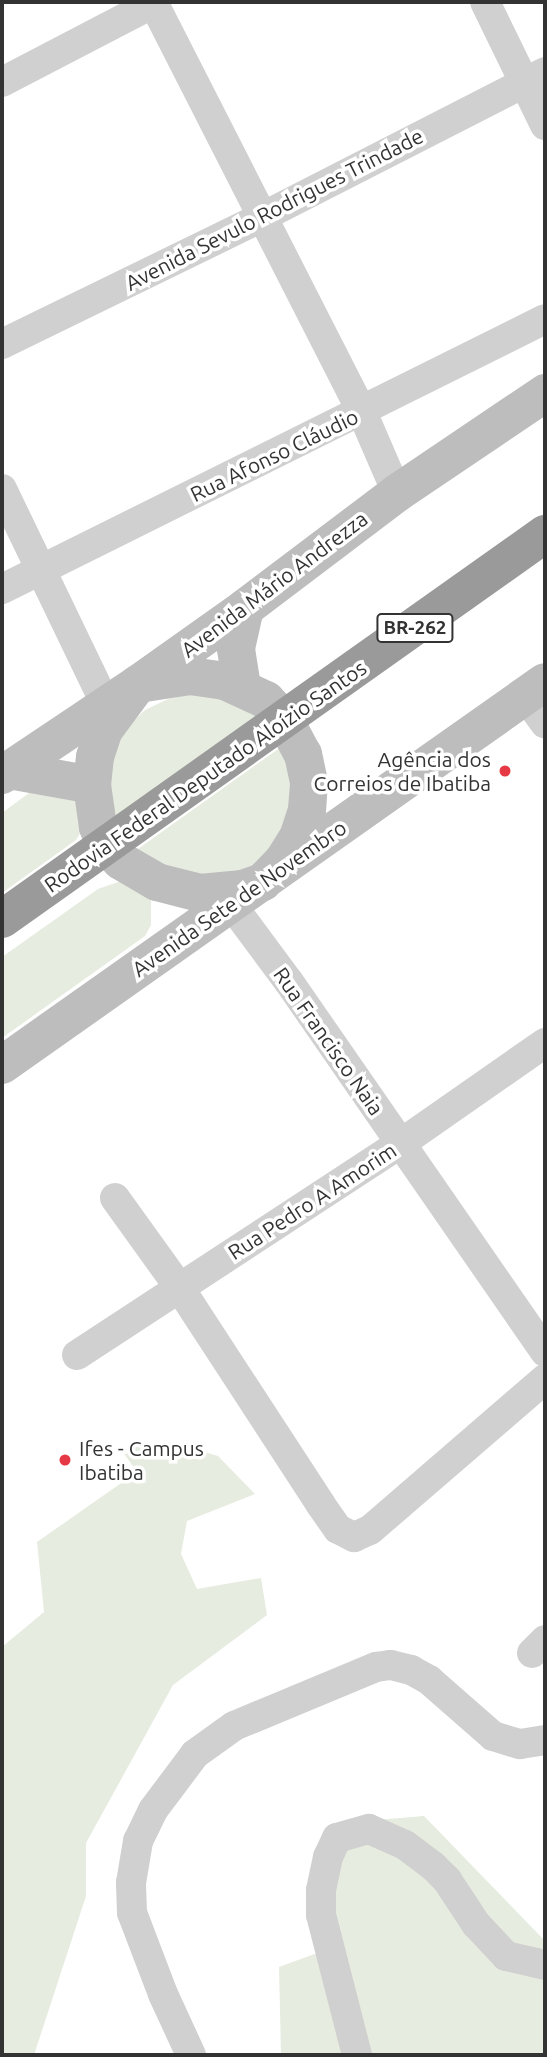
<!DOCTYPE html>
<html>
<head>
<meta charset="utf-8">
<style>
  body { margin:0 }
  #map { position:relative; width:547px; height:2057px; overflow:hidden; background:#fff; font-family:Ubuntu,sans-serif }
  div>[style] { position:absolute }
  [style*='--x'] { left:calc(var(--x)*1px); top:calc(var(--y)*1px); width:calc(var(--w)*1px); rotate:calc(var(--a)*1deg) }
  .green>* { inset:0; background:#e6ecdf }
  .street>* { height:30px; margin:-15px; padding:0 15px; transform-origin:15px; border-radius:15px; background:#d0d0d0 }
  .secondary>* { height:38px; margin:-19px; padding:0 19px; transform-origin:19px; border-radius:19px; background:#bdbdbd }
  .highway>* { height:38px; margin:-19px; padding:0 19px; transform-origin:19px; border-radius:19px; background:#9a9a9a }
  .dots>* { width:19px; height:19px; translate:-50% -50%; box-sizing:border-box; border:4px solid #fff; border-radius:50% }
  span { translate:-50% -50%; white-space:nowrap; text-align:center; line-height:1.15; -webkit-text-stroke:7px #fff; paint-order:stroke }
  .shield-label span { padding:2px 5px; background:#fff; border:2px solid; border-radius:5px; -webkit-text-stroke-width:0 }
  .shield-label { font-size:19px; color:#333; font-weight:700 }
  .street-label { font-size:21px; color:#333 }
  .poi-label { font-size:21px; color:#333 }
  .right { translate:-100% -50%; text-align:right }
  .left { translate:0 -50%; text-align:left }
  .frame { position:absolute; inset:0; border:4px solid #333; pointer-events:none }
</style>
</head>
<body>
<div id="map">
  <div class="green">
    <div style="clip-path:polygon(192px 694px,217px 696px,241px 705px,261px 720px,113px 822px,106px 797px,113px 748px,127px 727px,145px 710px,168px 699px)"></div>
    <div style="clip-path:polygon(281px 747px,290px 769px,289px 816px,264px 856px,245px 870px,199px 881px,135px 851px)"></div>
    <div style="clip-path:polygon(29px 793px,74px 795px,82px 830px,76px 840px,2px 893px,2px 813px)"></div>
    <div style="clip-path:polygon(121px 881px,144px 891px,151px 901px,151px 925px,145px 936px,2px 1038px,2px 957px,98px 889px)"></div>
    <div style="clip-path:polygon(170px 1442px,218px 1456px,255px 1494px,187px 1521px,181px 1554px,197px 1589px,261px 1578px,267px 1615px,173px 1685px,86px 1843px,86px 1896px,34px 2055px,2px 2055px,2px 1647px,44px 1612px,37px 1542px,137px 1472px,120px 1448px)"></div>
    <div style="clip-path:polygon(424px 1816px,545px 1941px,545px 2055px,281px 2055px,279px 1967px,320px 1952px,341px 1823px)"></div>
  </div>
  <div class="street">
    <div style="--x:153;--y:2;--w:460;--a:63"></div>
    <div style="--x:362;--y:412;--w:88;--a:66.6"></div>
    <div style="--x:485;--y:2;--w:137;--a:64"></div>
    <div style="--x:2;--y:82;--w:174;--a:-27.5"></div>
    <div style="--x:2;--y:344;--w:289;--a:-26"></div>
    <div style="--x:262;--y:217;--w:318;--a:-27.1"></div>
    <div style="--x:2;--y:489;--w:237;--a:64.3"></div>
    <div style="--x:2;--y:589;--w:606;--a:-26.44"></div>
    <div style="--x:525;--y:696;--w:34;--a:54"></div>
    <div style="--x:231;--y:904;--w:97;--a:53.4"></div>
    <div style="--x:289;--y:982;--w:450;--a:55.3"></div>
    <div style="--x:115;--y:1198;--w:110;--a:54.3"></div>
    <div style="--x:179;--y:1287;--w:260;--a:56.9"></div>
    <div style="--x:321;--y:1505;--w:29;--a:55"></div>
    <div style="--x:338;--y:1529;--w:18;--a:27"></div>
    <div style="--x:354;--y:1537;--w:17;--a:-24"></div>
    <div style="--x:370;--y:1530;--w:231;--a:-40.8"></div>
    <div style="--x:77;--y:1355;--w:386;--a:-33.2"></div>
    <div style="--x:400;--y:1144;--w:177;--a:-34.9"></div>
    <div style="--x:532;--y:1653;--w:18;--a:-45"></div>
    <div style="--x:191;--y:2055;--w:67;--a:-114.7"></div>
    <div style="--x:163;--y:1994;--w:87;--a:-110.9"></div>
    <div style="--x:132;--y:1913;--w:30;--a:-92"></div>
    <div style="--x:131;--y:1883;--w:43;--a:-80.5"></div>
    <div style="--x:138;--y:1841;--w:34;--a:-64"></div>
    <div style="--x:153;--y:1810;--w:70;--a:-53.1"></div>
    <div style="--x:195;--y:1754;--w:48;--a:-35.7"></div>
    <div style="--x:234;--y:1726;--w:154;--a:-22.6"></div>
    <div style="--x:376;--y:1667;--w:15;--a:-8"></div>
    <div style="--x:391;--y:1665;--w:21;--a:14"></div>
    <div style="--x:411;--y:1670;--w:21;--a:29"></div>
    <div style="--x:429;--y:1680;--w:85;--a:41.2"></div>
    <div style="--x:493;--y:1736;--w:28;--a:17"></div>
    <div style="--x:520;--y:1744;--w:25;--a:-9"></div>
    <div style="--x:357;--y:2055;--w:145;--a:-104.4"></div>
    <div style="--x:321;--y:1915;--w:25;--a:-90"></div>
    <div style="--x:321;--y:1890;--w:34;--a:-78"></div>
    <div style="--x:328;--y:1857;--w:21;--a:-65"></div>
    <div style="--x:337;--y:1838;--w:33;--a:-16"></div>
    <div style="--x:369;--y:1829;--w:39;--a:24"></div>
    <div style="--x:405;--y:1845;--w:35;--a:37"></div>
    <div style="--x:433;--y:1866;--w:20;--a:45"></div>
    <div style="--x:447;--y:1880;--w:53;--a:56.6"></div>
    <div style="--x:476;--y:1924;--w:44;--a:46.8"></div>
    <div style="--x:506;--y:1956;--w:40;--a:13"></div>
  </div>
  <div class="secondary">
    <div style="--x:190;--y:676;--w:35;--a:8"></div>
    <div style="--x:225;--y:681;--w:45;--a:24.9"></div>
    <div style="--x:266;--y:700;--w:26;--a:47"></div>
    <div style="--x:284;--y:719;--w:40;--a:62"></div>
    <div style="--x:303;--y:754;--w:29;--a:78"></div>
    <div style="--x:309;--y:782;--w:28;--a:94"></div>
    <div style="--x:307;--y:810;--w:28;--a:108"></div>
    <div style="--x:298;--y:837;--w:28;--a:122"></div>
    <div style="--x:283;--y:861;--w:29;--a:134"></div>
    <div style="--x:263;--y:882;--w:21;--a:161"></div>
    <div style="--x:243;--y:889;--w:43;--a:174.7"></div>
    <div style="--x:200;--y:893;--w:44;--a:-165.7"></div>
    <div style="--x:157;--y:882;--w:42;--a:-149.7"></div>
    <div style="--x:121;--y:861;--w:21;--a:-135"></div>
    <div style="--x:106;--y:846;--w:21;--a:-113"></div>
    <div style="--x:98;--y:827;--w:42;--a:-98.1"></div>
    <div style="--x:92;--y:785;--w:28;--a:-84"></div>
    <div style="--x:95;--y:757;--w:28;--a:-72"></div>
    <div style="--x:104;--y:730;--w:57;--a:-53.5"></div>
    <div style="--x:138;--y:684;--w:53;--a:-8.7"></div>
    <div style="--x:242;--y:687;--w:39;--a:-99"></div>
    <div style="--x:236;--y:648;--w:41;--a:-77.3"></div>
    <div style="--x:9;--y:770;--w:84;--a:10.2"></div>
    <div style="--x:2;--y:775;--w:164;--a:-33.8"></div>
    <div style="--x:138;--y:684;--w:131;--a:-35.4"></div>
    <div style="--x:245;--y:608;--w:191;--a:-37.1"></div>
    <div style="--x:397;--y:493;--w:179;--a:-34"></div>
    <div style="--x:2;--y:1065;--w:664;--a:-35.2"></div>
  </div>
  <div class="highway">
    <div style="--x:2;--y:919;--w:666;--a:-35.34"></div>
  </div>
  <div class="dots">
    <div style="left:505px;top:771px;background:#e63946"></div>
    <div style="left:65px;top:1460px;background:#e63946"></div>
  </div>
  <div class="shield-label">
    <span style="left:415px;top:628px">BR-262</span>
  </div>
  <div class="street-label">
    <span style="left:274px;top:209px;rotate:-27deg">Avenida Sevulo Rodrigues Trindade</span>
    <span style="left:274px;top:455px;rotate:-26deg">Rua Afonso Cláudio</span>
    <span style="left:274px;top:584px;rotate:-37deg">Avenida Mário Andrezza</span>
    <span style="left:205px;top:776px;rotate:-35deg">Rodovia Federal Deputado Aloízio Santos</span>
    <span style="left:239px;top:898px;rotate:-35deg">Avenida Sete de Novembro</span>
    <span style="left:329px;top:1041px;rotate:55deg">Rua Francisco Naia</span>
    <span style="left:312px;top:1201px;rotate:-33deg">Rua Pedro A Amorim</span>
  </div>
  <div class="poi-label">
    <span class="right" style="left:491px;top:771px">Agência dos<br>Correios de Ibatiba</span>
    <span class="left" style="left:79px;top:1460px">Ifes - Campus<br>Ibatiba</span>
  </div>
  <div class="frame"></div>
</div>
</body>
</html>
